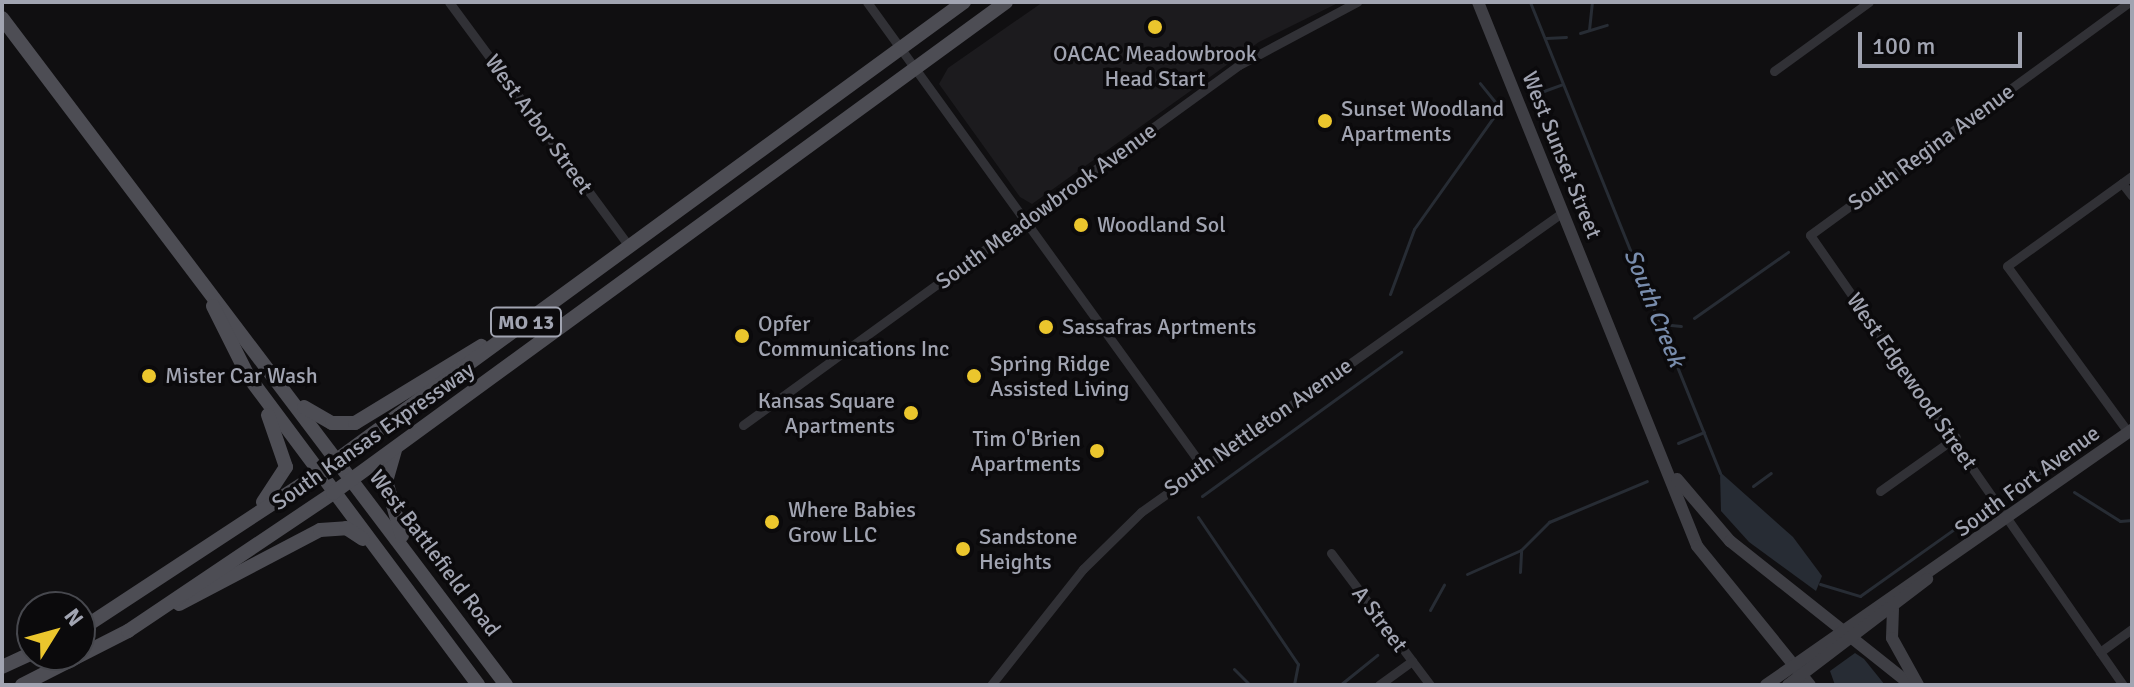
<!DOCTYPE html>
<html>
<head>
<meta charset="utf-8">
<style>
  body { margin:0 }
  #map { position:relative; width:2134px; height:687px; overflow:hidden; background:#100f11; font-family:Signika,sans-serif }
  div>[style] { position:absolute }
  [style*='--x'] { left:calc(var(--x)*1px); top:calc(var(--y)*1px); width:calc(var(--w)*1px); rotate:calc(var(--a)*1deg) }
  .built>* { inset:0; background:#1c1b1e }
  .water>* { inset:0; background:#272c34 }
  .stream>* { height:3px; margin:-1.5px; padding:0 1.5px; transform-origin:1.5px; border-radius:1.5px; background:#272c34 }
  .street>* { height:9px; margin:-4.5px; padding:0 4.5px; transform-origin:4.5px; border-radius:4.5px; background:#313136 }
  .secondary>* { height:12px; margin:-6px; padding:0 6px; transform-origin:6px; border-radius:6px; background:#3f3f45 }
  .primary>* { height:14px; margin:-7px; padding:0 7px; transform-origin:7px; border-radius:7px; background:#4d4d54 }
  .dots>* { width:22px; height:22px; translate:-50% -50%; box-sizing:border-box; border:4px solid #0b0a0c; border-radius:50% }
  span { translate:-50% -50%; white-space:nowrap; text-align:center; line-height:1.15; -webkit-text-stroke:7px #0b0a0c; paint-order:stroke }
  .shield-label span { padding:2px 6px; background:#0b0a0c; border:2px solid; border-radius:6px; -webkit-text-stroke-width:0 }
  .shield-label { font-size:20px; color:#a1a4b1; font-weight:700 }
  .poi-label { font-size:22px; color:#a1a4b1 }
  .left { translate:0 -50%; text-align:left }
  .right { translate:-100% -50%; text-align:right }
  .street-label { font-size:22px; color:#a1a4b1 }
  .water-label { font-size:24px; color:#788cac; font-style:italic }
  .frame { position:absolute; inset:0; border:4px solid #a1a4b1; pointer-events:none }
  .north { position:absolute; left:16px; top:591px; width:80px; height:80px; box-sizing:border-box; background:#0b0a0c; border:2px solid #47484e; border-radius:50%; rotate:53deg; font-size:22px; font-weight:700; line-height:32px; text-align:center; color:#a1a4b1 }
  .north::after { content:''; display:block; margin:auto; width:28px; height:36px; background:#ebc62d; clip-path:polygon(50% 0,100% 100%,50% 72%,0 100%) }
  .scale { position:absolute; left:1858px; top:32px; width:164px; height:36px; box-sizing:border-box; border:4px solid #a1a4b1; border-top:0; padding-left:10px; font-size:24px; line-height:28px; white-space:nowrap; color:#a1a4b1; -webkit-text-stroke:6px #0b0a0c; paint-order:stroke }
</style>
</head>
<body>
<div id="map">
  <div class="built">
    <div style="clip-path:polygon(1043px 2px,1340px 2px,1259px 42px,1032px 204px,1020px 197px,939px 84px,948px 68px)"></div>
  </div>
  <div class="water">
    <div style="clip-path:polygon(1720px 472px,1793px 537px,1822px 576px,1816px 591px,1749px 542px,1721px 511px)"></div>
    <div style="clip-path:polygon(1855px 653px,1864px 659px,1885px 685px,1835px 685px,1830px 671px)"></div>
  </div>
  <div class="stream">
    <div style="--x:1530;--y:2;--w:508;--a:68.03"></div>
    <div style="--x:1589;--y:30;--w:28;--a:-84"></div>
    <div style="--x:1580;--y:33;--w:28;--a:-17"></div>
    <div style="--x:1546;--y:38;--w:20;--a:-3"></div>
    <div style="--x:1541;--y:92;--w:23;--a:-20"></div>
    <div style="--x:1390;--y:294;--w:69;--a:-69.7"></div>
    <div style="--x:1414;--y:229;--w:148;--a:-54.6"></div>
    <div style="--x:1500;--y:108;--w:32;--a:-129"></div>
    <div style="--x:1694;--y:318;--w:115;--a:-35.1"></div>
    <div style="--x:1661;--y:324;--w:20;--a:6"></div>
    <div style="--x:1678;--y:443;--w:28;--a:-23"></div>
    <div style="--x:1753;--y:486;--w:22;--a:-36"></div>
    <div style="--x:2007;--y:492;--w:39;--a:-30"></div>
    <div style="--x:2074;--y:492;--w:54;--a:32.2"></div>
    <div style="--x:2120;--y:521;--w:12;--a:-5"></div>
    <div style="--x:1202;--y:496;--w:246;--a:-35.9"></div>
    <div style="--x:1198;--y:517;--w:178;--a:55.8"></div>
    <div style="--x:1298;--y:664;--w:21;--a:101"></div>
    <div style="--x:1520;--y:572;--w:22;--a:-87"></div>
    <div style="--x:1467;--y:574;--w:59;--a:-24"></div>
    <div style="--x:1521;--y:550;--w:40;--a:-45"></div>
    <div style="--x:1549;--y:522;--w:106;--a:-22.7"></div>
    <div style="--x:1820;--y:584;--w:42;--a:16.7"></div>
    <div style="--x:1860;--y:596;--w:140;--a:-35.4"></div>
    <div style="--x:1430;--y:610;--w:29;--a:-61"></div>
    <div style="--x:1234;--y:669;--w:23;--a:45"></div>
    <div style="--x:1340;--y:685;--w:48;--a:-39"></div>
  </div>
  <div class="street">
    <div style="--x:449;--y:2;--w:303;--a:53.6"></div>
    <div style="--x:867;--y:2;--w:574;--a:54.15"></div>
    <div style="--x:1774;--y:71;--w:117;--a:-36"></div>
    <div style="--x:2122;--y:183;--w:16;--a:52"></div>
    <div style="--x:743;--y:425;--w:613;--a:-35.97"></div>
    <div style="--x:1239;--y:65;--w:134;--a:-28.1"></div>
    <div style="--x:2128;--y:432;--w:205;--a:-126.1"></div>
    <div style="--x:2007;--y:266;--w:154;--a:-35.8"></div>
    <div style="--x:1880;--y:491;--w:93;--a:-35.4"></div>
    <div style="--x:1331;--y:553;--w:165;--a:53.1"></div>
    <div style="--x:2100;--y:652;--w:39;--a:-36"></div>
    <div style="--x:991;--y:685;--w:148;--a:-51.6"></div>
    <div style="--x:1083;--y:569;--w:81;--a:-44.5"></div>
    <div style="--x:1141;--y:512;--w:518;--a:-35.41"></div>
    <div style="--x:1379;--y:685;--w:41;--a:-36"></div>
    <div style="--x:2123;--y:685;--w:548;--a:-124.82"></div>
    <div style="--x:1810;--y:235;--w:396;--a:-36.1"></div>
  </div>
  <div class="secondary">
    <div style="--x:1478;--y:2;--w:586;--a:68.07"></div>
    <div style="--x:1697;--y:546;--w:179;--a:50.9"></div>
    <div style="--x:1677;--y:479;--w:82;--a:49.5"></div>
    <div style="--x:1730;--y:541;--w:231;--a:38.5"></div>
    <div style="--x:1893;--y:609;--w:29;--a:92"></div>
    <div style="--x:1892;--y:638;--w:54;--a:61"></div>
    <div style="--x:1766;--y:685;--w:446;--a:-34.9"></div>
    <div style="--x:1788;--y:685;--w:175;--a:-37.3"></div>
  </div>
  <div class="primary">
    <div style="--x:2;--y:18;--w:836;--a:52.92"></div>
    <div style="--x:213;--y:306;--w:78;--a:63.4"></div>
    <div style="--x:248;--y:376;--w:385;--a:53.3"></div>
    <div style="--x:304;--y:407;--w:32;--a:30"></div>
    <div style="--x:332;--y:423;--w:23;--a:0"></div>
    <div style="--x:355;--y:423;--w:148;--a:-31.4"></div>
    <div style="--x:395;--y:450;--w:32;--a:106"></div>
    <div style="--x:386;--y:481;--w:57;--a:73.8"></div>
    <div style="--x:263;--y:502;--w:42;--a:-56.7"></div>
    <div style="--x:286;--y:467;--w:55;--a:-109.1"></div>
    <div style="--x:179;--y:604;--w:159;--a:-27.7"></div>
    <div style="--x:320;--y:530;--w:26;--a:-4"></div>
    <div style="--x:346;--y:528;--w:20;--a:33"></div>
    <div style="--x:80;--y:630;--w:286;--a:-33.3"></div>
    <div style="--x:319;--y:473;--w:799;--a:-36.14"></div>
    <div style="--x:2;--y:667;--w:33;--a:-25"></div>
    <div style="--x:22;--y:685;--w:119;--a:-27"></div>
    <div style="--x:128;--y:631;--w:247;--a:-33.9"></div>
    <div style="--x:333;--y:493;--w:833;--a:-36.11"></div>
  </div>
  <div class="dots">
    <div style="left:1155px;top:27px;background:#ebc62d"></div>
    <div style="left:1325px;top:121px;background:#ebc62d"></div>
    <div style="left:1081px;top:225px;background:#ebc62d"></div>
    <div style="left:1046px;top:327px;background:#ebc62d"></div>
    <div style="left:742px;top:336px;background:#ebc62d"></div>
    <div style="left:149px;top:376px;background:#ebc62d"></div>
    <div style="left:974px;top:376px;background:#ebc62d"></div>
    <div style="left:911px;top:413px;background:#ebc62d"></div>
    <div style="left:1097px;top:451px;background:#ebc62d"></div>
    <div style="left:772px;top:522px;background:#ebc62d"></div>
    <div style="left:963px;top:549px;background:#ebc62d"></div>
  </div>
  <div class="shield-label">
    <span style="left:526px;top:322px">MO 13</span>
  </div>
  <div class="poi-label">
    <span style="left:1155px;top:66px">OACAC Meadowbrook<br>Head Start</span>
    <span class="left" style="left:1341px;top:121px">Sunset Woodland<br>Apartments</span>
    <span class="left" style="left:1097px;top:225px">Woodland Sol</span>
    <span class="left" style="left:758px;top:336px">Opfer<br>Communications Inc</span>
    <span class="left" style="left:1062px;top:327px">Sassafras Aprtments</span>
    <span class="left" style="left:990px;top:376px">Spring Ridge<br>Assisted Living</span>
    <span class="left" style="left:165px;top:376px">Mister Car Wash</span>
    <span class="right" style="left:895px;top:413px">Kansas Square<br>Apartments</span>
    <span class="right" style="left:1081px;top:451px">Tim O'Brien<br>Apartments</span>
    <span class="left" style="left:788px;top:522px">Where Babies<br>Grow LLC</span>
    <span class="left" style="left:979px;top:549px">Sandstone<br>Heights</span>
  </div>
  <div class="street-label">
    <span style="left:539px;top:124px;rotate:54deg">West Arbor Street</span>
    <span style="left:1931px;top:147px;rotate:-36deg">South Regina Avenue</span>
    <span style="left:1562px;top:155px;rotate:68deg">West Sunset Street</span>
    <span style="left:1046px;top:206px;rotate:-36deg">South Meadowbrook Avenue</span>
    <span style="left:1912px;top:381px;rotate:55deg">West Edgewood Street</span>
    <span style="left:1258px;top:427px;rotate:-35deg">South Nettleton Avenue</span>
    <span style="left:373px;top:436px;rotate:-35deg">South Kansas Expressway</span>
    <span style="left:2027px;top:481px;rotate:-36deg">South Fort Avenue</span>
    <span style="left:435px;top:553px;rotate:53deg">West Battlefield Road</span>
    <span style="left:1380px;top:619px;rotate:53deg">A Street</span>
  </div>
  <div class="water-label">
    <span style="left:1654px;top:308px;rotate:68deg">South Creek</span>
  </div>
  <div class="frame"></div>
  <div class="north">N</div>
  <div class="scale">100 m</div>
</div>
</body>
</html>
